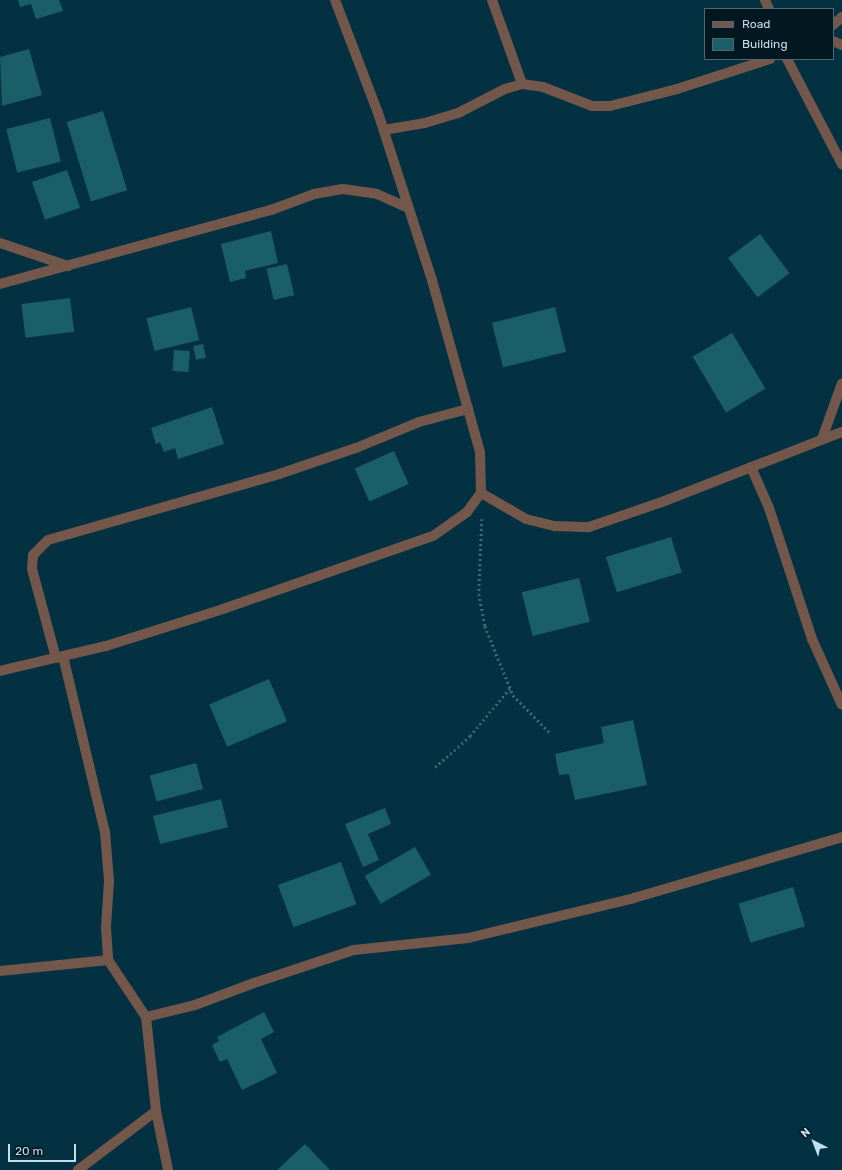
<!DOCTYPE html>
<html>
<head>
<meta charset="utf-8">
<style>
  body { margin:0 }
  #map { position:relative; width:842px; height:1170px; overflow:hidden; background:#043141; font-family:Rubik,sans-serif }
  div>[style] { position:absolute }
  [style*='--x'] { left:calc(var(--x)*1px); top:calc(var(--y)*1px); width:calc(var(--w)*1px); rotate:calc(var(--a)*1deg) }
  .building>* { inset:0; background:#1a5f67; transform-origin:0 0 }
  .path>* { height:2.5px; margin-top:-1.25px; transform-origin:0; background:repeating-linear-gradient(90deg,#406776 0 2px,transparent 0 5px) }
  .minor>* { height:10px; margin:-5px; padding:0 5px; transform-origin:5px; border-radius:5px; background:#72574a }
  span { translate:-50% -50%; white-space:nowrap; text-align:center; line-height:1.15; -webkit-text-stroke:4px #021720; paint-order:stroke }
  .legend { position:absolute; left:704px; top:8px; width:130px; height:52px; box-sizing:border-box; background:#021720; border:1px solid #506772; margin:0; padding:5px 7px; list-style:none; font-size:12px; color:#c4dfec }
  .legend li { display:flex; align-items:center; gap:8px; height:20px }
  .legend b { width:20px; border:1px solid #506772 }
  .north { position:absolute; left:794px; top:1122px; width:40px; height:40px; -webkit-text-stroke:3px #021720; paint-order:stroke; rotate:318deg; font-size:11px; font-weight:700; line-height:16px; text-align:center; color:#c4dfec }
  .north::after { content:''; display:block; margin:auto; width:14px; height:18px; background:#c4dfec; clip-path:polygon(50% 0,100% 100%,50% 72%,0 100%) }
  .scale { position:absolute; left:8px; top:1144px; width:68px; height:18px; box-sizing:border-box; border:2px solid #c4dfec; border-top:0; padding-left:5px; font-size:12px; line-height:14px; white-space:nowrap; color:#c4dfec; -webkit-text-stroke:3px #021720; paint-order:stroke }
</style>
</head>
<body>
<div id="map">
  <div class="building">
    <div style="clip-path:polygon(18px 0,59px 0,63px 11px,36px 19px,31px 4px,20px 7px)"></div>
    <div style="clip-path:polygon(29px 49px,42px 95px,2px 106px,0 57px)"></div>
    <div style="left:103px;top:111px;width:83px;height:38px;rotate:73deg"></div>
    <div style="left:50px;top:118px;width:45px;height:45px;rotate:76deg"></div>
    <div style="left:67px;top:170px;width:40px;height:37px;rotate:71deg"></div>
    <div style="clip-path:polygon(271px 231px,278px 263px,245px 271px,246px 278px,230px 282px,221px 244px)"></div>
    <div style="left:760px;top:234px;width:49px;height:40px;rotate:53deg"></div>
    <div style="left:287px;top:264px;width:32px;height:21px;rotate:77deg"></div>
    <div style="left:70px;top:298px;width:34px;height:49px;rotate:83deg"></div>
    <div style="left:191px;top:307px;width:34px;height:46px;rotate:76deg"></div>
    <div style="left:555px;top:307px;width:46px;height:65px;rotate:76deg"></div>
    <div style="left:732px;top:333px;width:65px;height:46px;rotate:59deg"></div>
    <div style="left:203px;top:344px;width:14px;height:10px;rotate:78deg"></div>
    <div style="left:174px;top:350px;width:16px;height:21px;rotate:4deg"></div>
    <div style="clip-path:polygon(212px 407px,224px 444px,178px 459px,175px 448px,164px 452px,160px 442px,156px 444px,151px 428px)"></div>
    <div style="left:394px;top:451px;width:36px;height:43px;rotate:66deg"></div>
    <div style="left:671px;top:537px;width:37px;height:68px;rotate:73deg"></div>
    <div style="left:579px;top:578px;width:45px;height:59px;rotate:76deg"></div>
    <div style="left:269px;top:679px;width:46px;height:65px;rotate:67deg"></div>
    <div style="clip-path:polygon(633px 720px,647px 785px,575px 800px,569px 774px,559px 775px,555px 754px,604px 743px,601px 727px)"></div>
    <div style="left:196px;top:763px;width:27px;height:48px;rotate:75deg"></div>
    <div style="left:221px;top:799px;width:29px;height:70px;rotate:76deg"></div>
    <div style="clip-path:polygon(385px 808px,391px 824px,368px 834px,379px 860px,363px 867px,345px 824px)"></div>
    <div style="left:415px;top:847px;width:32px;height:58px;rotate:60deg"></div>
    <div style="left:341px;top:862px;width:45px;height:67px;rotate:70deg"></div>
    <div style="left:793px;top:887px;width:41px;height:57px;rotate:73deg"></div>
    <div style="clip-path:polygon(264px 1012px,274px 1032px,261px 1039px,277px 1073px,242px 1090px,227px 1059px,220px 1062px,212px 1045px,219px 1041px,217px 1037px)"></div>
    <div style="clip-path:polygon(305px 1144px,330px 1170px,277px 1170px)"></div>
  </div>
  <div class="path">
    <div style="--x:482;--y:519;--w:75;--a:92.3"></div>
    <div style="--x:479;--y:594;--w:33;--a:79"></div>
    <div style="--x:485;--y:626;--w:74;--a:67.9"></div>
    <div style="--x:513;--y:695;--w:54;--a:45.7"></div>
    <div style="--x:435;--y:767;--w:47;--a:-41.5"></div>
    <div style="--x:470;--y:736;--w:62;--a:-50.2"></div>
  </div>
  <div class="minor">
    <div style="--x:492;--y:0;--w:89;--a:70.3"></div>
    <div style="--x:765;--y:0;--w:10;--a:66"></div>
    <div style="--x:833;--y:25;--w:12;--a:-42"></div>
    <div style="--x:833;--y:41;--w:10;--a:24"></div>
    <div style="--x:787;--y:59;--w:119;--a:62.4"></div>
    <div style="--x:384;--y:130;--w:42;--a:-9.7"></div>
    <div style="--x:425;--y:123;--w:37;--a:-17"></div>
    <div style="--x:460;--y:112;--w:51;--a:-27.1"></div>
    <div style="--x:505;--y:89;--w:18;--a:-16"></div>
    <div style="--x:522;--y:84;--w:21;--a:8"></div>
    <div style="--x:543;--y:87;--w:53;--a:21.2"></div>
    <div style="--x:592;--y:106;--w:18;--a:0"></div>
    <div style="--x:610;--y:106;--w:69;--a:-14.2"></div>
    <div style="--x:677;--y:89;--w:98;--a:-17.9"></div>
    <div style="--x:0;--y:243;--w:72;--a:18.7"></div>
    <div style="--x:0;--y:284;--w:281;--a:-15.3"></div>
    <div style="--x:271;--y:210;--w:46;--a:-20.4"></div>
    <div style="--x:314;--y:194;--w:29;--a:-10"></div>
    <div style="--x:343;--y:189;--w:34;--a:8"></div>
    <div style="--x:377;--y:194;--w:34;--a:24"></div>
    <div style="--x:822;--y:439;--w:59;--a:-70.3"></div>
    <div style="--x:751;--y:467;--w:45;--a:66.3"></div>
    <div style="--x:769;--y:508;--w:138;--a:71.8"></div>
    <div style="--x:812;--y:639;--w:72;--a:65.6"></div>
    <div style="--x:481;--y:493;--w:52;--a:30"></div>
    <div style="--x:526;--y:519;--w:30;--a:14"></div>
    <div style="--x:555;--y:526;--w:34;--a:2"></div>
    <div style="--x:589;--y:527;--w:77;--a:-18.9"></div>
    <div style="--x:662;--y:502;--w:193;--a:-21.3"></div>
    <div style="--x:63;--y:656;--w:181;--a:76.6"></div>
    <div style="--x:105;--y:832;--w:49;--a:85.3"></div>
    <div style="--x:109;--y:881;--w:47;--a:93.7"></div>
    <div style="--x:106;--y:928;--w:32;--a:86"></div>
    <div style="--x:108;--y:960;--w:69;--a:56.3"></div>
    <div style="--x:146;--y:1017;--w:95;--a:83.9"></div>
    <div style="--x:156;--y:1111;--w:60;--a:78.5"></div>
    <div style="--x:56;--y:658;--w:92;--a:-105.1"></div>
    <div style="--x:32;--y:569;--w:14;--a:-86"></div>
    <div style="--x:33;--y:555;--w:21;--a:-45"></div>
    <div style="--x:48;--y:540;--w:240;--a:-15.9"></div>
    <div style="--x:279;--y:474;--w:81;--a:-18.7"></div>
    <div style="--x:356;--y:448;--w:68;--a:-22.4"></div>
    <div style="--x:419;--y:422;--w:51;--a:-14.9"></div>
    <div style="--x:0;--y:671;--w:109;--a:-13.3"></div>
    <div style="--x:106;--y:646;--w:123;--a:-17.5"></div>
    <div style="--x:223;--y:609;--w:222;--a:-19.2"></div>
    <div style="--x:433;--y:536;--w:42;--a:-35.2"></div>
    <div style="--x:467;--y:512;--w:24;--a:-54"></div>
    <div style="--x:481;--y:493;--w:41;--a:-91.4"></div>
    <div style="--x:480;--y:452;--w:179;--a:-105.6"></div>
    <div style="--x:432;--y:280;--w:176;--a:-107.9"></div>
    <div style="--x:378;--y:113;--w:121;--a:-110.8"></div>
    <div style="--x:0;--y:971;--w:109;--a:-5.8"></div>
    <div style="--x:146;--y:1017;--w:50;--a:-13.8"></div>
    <div style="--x:195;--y:1005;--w:63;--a:-20.4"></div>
    <div style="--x:254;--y:983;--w:105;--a:-18.3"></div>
    <div style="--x:354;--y:950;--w:115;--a:-6"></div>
    <div style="--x:468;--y:938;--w:171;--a:-13.5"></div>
    <div style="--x:634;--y:898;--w:217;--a:-16.3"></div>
    <div style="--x:78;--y:1170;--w:98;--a:-37.1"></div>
  </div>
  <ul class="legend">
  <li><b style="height:5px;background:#72574a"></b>Road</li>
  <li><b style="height:11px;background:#1a5f67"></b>Building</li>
  </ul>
  <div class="north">N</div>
  <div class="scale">20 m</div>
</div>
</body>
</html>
